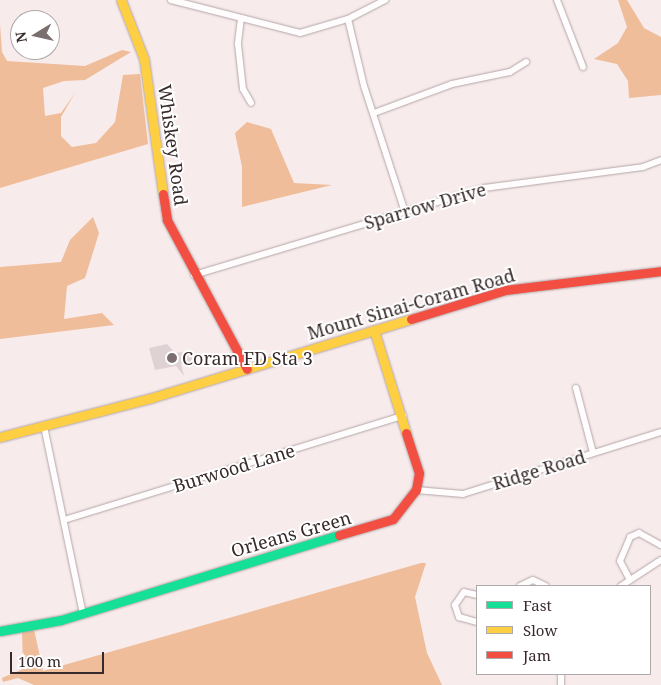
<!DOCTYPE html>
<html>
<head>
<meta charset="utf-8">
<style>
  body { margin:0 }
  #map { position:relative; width:661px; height:685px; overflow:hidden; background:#f8ebec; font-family:"Noto Serif",serif }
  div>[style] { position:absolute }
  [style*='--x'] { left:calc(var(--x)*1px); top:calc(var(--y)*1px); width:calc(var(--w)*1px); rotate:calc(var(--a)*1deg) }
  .forest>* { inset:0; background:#efbd99 }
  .building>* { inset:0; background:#dfd2d5 }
  .roads { filter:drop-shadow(0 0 1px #b3a6a7) drop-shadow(0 0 1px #b3a6a7) }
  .street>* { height:6px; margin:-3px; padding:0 3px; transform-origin:3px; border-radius:3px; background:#fefcfc }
  .fast>* { height:9px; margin:-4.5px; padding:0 4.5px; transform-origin:4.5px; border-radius:4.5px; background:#16e098 }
  .slow>* { height:9px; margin:-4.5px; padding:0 4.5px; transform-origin:4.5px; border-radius:4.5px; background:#ffcf43 }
  .jam>* { height:9px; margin:-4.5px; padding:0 4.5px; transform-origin:4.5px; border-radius:4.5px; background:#f24e42 }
  .dots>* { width:14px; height:14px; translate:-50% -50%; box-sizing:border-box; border:2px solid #fff; border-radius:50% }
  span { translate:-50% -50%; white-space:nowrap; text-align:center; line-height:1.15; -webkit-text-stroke:4px #fff; paint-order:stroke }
  .street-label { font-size:18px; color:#382a2b }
  .poi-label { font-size:18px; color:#382a2b }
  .left { translate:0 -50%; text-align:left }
  .legend { position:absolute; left:476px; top:585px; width:175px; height:90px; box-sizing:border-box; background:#fff; border:1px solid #afaaaa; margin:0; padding:6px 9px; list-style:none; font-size:15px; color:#382a2b }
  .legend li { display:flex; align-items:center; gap:10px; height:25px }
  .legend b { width:25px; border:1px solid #afaaaa }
  .north { position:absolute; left:10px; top:10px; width:50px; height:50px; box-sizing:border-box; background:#fff; border:1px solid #afaaaa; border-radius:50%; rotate:261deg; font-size:14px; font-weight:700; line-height:20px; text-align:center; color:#382a2b }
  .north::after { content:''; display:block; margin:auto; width:18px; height:22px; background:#7b6e6f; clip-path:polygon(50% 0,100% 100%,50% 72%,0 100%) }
  .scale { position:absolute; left:10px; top:652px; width:94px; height:22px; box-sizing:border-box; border:2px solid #382a2b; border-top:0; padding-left:6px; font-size:15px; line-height:18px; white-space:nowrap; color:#382a2b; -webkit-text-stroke:4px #fff; paint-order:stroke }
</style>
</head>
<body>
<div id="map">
  <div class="forest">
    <div style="clip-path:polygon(618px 0,627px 0,644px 28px,661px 37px,661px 95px,629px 98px,628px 81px,617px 64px,594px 59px,618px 43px,627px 27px)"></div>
    <div style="clip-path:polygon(0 24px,2px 52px,7px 61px,85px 66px,122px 50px,131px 52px,85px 80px,64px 81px,43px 88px,45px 116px,61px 113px,75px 93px,61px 117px,61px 136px,72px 147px,96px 143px,115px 122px,123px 75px,140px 74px,148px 144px,0 188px)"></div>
    <div style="clip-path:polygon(247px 122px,271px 129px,294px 183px,332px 185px,242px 207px,242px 167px,235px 133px)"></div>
    <div style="clip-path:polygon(93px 217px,99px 233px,85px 278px,67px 286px,64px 319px,102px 313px,114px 325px,0 339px,0 267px,61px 262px,70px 240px)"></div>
    <div style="clip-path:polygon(421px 563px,426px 563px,415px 597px,427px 653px,442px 685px,34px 685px,18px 678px,3px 682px,2px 678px,23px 669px,22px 631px,34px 629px,43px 671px)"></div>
  </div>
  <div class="building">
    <div style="clip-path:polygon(167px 344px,175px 353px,190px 351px,193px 362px,181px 364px,184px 376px,176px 366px,155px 370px,149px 348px)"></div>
  </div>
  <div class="roads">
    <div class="street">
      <div style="--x:171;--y:0;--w:133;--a:14.3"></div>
      <div style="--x:300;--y:33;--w:50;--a:-16.3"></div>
      <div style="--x:348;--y:19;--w:42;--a:-27.2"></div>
      <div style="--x:557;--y:0;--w:72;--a:68.8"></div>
      <div style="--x:241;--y:18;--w:26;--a:97"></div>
      <div style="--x:238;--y:44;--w:45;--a:83.7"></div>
      <div style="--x:243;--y:89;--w:16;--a:60"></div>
      <div style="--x:348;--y:19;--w:69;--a:76.6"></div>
      <div style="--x:364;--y:86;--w:133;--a:72"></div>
      <div style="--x:374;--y:113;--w:83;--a:-20.4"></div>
      <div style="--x:452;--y:84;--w:59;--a:-11.7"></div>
      <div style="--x:510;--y:72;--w:19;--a:-32"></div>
      <div style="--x:194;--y:275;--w:303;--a:-16.7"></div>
      <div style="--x:484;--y:188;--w:160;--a:-7.5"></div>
      <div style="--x:643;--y:167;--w:19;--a:-21"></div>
      <div style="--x:576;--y:388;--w:67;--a:75.3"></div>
      <div style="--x:44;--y:426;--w:192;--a:78.3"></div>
      <div style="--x:416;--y:490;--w:47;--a:4.9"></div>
      <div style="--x:463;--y:494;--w:207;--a:-17.4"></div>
      <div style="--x:64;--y:520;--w:355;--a:-17.1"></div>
      <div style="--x:630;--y:580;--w:21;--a:-118"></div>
      <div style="--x:620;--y:561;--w:26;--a:-67"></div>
      <div style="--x:630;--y:537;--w:10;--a:-24"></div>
      <div style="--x:639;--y:533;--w:25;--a:29"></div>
      <div style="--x:520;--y:586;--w:14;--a:-25"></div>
      <div style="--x:533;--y:580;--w:14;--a:25"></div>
      <div style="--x:621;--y:586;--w:48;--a:-33"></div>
      <div style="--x:477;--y:595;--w:13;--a:-167"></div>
      <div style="--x:464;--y:592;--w:16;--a:125"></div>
      <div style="--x:455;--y:605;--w:13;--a:72"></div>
      <div style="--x:459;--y:617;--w:19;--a:16"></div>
      <div style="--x:561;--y:685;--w:11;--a:-90"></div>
    </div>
    <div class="fast">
      <div style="--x:0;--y:631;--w:62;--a:-10.2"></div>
      <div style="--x:61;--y:620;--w:291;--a:-17"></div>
    </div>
    <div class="slow">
      <div style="--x:121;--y:0;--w:63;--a:68.7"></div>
      <div style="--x:144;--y:59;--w:136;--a:82"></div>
      <div style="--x:374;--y:330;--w:108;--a:72.7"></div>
      <div style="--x:0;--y:437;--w:156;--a:-14.5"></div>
      <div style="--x:151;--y:398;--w:272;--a:-16.9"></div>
    </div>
    <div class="jam">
      <div style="--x:163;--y:194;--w:26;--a:81"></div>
      <div style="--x:167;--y:220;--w:169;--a:61.8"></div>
      <div style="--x:411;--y:319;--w:98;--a:-17.1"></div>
      <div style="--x:505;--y:290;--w:157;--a:-6.9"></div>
      <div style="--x:339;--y:535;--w:56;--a:-16.5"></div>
      <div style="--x:393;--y:519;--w:37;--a:-52"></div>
      <div style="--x:416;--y:490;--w:17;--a:-80"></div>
      <div style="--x:419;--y:473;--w:42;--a:-108"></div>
    </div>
  </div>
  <div class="dots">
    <div style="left:172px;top:358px;background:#7b6e6f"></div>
  </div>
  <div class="street-label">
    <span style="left:173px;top:145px;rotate:82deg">Whiskey Road</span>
    <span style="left:425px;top:206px;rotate:-16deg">Sparrow Drive</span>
    <span style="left:411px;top:304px;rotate:-16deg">Mount Sinai-Coram Road</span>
    <span style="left:234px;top:468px;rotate:-17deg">Burwood Lane</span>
    <span style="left:539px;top:470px;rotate:-17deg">Ridge Road</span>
    <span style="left:291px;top:534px;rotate:-16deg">Orleans Green</span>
  </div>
  <div class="poi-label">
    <span class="left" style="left:182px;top:358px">Coram FD Sta 3</span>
  </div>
  <ul class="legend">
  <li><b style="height:6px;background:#16e098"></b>Fast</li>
  <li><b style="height:6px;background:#ffcf43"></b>Slow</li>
  <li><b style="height:6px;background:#f24e42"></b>Jam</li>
  </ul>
  <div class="north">N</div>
  <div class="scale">100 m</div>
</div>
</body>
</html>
